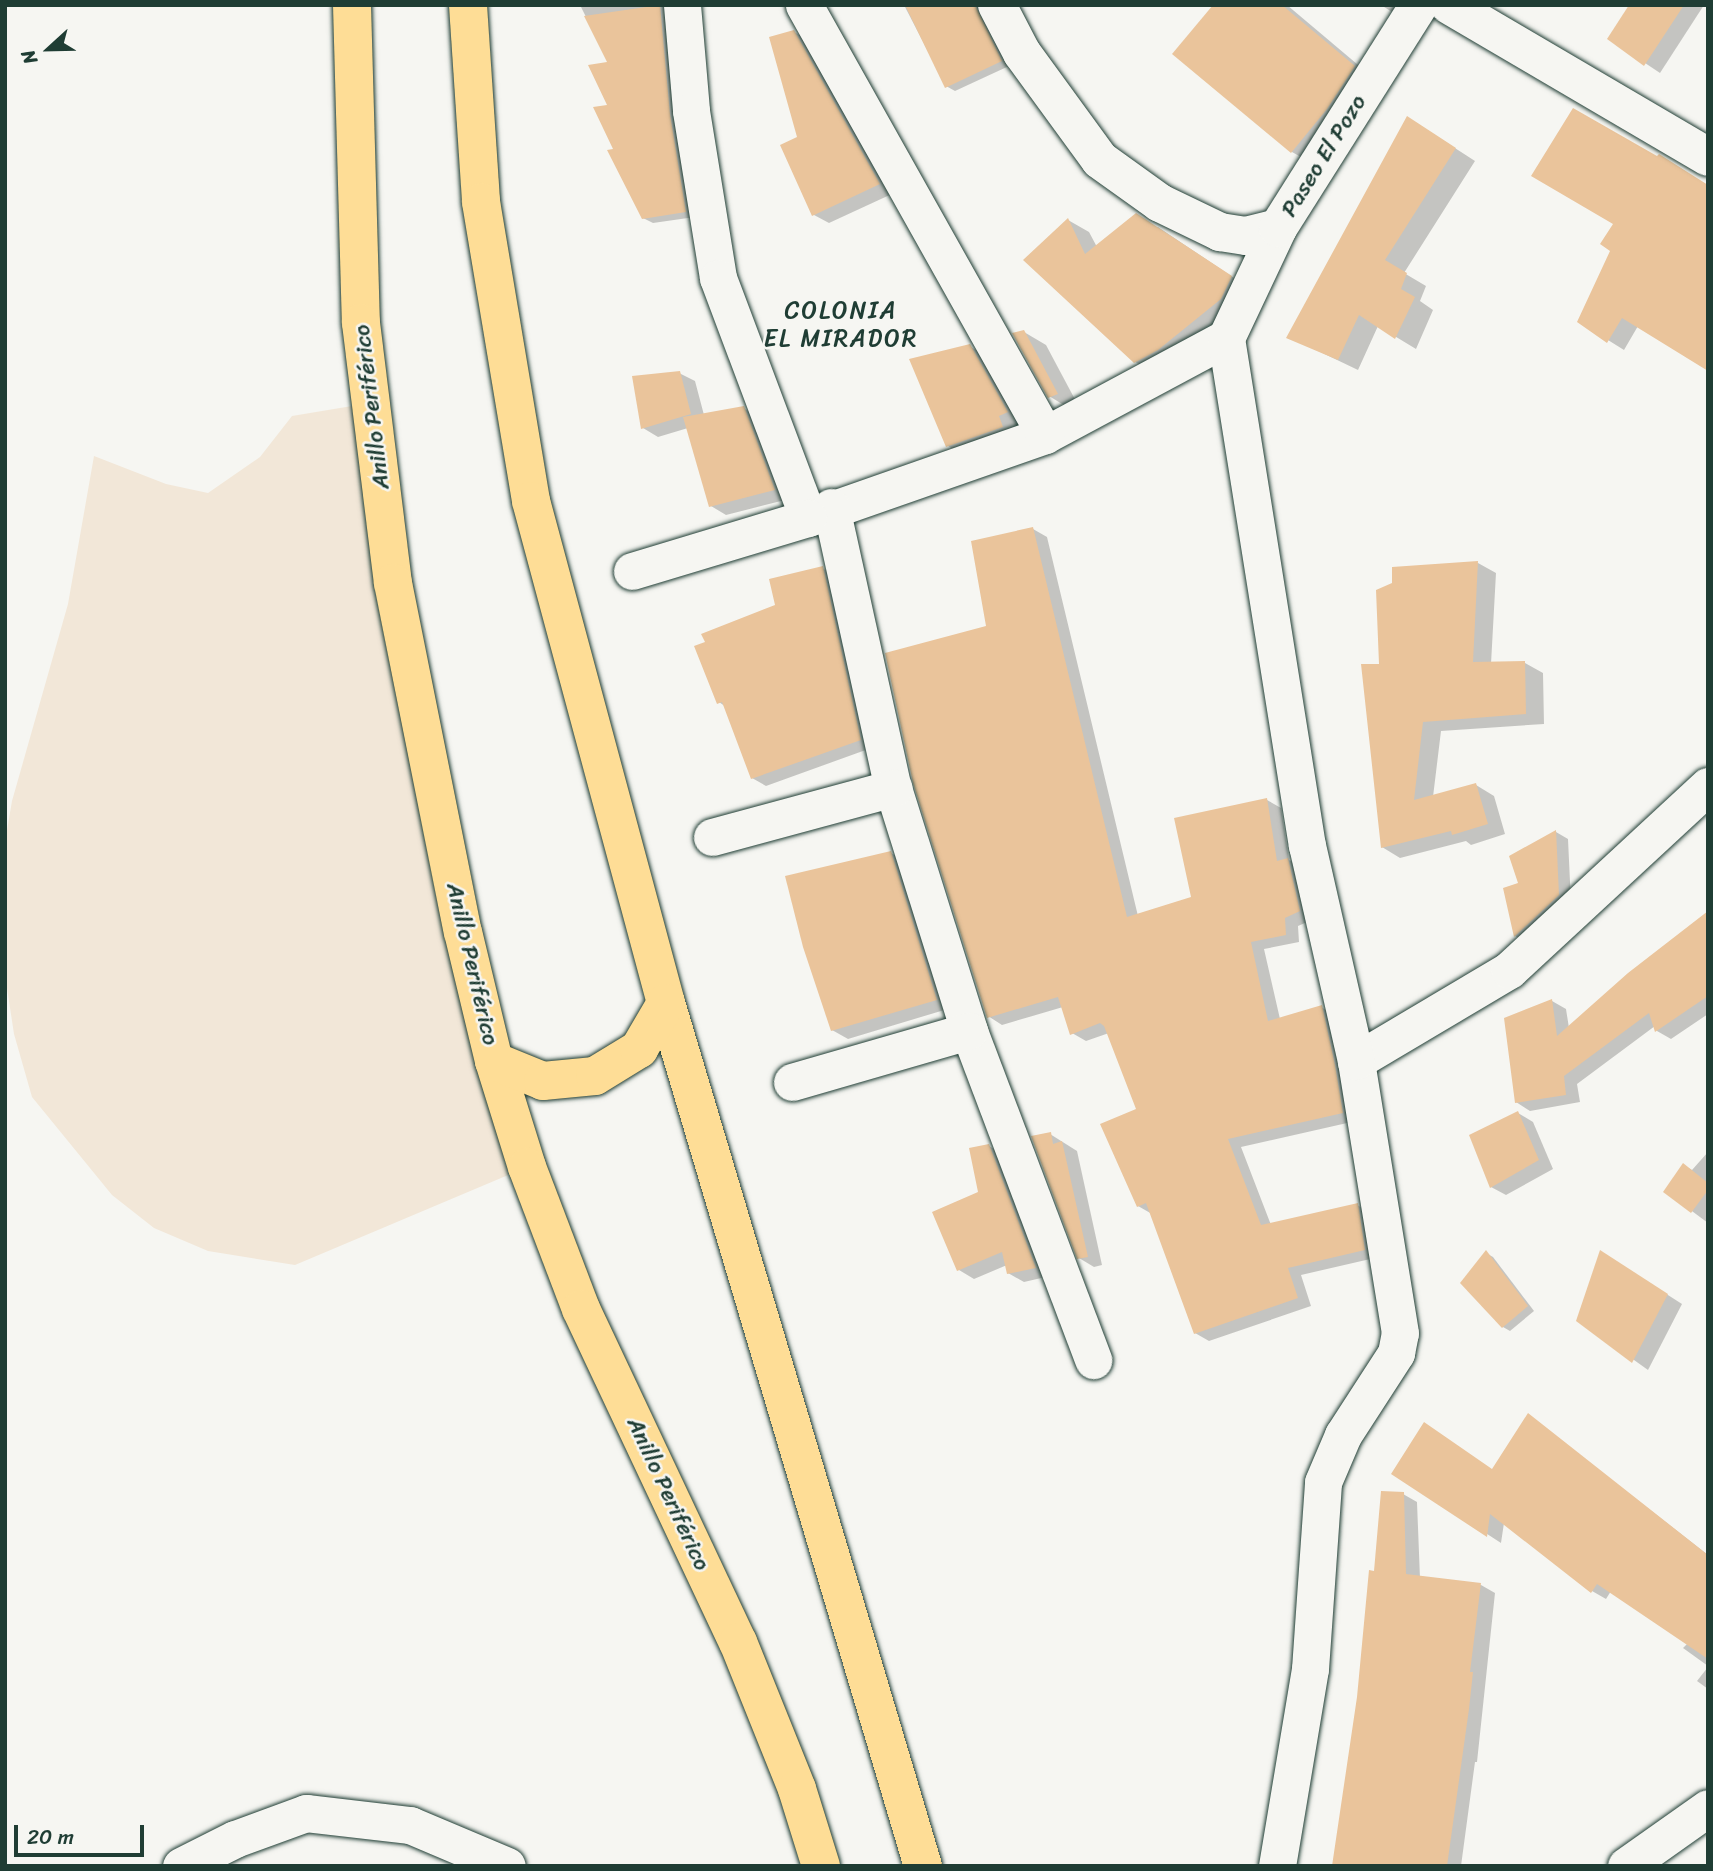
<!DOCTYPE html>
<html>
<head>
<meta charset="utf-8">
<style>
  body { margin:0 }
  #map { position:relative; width:1713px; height:1871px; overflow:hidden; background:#f6f6f2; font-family:Sriracha,sans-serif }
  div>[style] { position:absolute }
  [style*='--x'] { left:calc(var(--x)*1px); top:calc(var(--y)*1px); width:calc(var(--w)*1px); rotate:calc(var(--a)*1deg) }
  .built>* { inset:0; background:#f2e7d8 }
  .shadow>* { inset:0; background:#0003 }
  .building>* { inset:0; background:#eac49b }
  .roads { filter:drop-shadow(0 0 2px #1f3d34) drop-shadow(0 0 2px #1f3d34) }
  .minor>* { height:37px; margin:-18.5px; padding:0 18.5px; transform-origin:18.5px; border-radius:18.5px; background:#f6f6f2 }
  .tertiary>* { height:38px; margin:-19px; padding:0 19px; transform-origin:19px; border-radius:19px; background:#f6f6f2 }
  .trunk>* { height:38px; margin:-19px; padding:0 19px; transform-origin:19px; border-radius:19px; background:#fedd96 }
  span { translate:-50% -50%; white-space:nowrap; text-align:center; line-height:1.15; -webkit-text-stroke:5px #f6f6f2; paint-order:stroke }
  .street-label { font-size:23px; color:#1f3d34 }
  .neighbourhood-label { font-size:24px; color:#1f3d34; letter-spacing:2px }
  .frame { position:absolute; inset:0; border:7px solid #1f3d34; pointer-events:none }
  .north { position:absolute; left:14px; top:14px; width:70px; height:70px; -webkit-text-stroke:5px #f6f6f2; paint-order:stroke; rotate:248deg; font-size:19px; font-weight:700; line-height:28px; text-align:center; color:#1f3d34 }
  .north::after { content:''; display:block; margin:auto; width:24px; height:32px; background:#1f3d34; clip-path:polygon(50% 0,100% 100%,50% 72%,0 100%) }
  .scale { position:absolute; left:14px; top:1825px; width:130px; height:32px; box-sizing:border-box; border:4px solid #1f3d34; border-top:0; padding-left:9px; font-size:21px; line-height:24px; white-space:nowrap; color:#1f3d34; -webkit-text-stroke:5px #f6f6f2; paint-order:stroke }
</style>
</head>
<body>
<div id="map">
  <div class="built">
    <div style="clip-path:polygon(370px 403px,527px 1167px,295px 1265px,208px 1251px,154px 1228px,112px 1195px,32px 1097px,14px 1034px,5px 975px,5px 842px,12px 801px,68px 604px,94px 456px,166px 484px,208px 493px,260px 457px,292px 416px)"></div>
  </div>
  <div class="shadow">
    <div style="clip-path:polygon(580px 5px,672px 5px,695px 217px,653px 223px,643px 218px,616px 150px,609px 107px,609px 63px)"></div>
    <div style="clip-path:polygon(904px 5px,985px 5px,1009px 66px,955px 91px,946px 86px)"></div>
    <div style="clip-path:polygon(1215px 5px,1287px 5px,1376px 80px,1315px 165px,1292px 152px)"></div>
    <div style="clip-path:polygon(1381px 5px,1396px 5px,1392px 12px)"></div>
    <div style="clip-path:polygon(1631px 5px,1704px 5px,1660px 73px,1609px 39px)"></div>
    <div style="clip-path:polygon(794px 32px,809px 40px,894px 193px,829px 223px,814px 215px,799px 138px)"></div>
    <div style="clip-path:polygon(1427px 130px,1475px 161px,1404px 273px,1426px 286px,1420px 301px,1433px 310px,1416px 349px,1378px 326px,1358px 370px,1289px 337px)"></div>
    <div style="clip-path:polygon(1068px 220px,1089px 232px,1097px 247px,1158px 227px,1252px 290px,1157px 374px,1135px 362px)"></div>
    <div style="clip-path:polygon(1708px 272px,1708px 372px,1706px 367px,1638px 326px,1624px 350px,1579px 322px)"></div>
    <div style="clip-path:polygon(1024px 332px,1046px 345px,1079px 407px,1072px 410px,1049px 396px)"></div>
    <div style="clip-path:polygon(969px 346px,992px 359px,1020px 429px,970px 459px,948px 446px)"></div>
    <div style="clip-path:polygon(679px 373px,695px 381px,704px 415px,743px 408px,759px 417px,789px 499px,726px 515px,711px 506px,688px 428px,658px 437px,643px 428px)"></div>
    <div style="clip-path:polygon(1033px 529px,1047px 537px,1138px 916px,1193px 898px,1267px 800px,1281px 808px,1289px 860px,1302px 868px,1314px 919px,1298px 926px,1299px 942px,1264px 949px,1280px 1019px,1321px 1007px,1335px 1015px,1356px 1121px,1241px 1147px,1271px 1225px,1357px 1205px,1371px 1213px,1379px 1257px,1301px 1275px,1311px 1306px,1209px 1341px,1195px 1333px,1152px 1214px,1138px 1206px,1138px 1110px,1109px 1033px,1086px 1041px,1072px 1033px,1063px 1007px,1002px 1025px,988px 1016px,988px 628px)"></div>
    <div style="clip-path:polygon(1478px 563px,1496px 573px,1491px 664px,1525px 663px,1543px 673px,1544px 724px,1441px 731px,1433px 797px,1476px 785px,1494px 796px,1505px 834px,1471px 845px,1466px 841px,1400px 858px,1382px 847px,1381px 666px,1394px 584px)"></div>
    <div style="clip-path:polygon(822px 568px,836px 576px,874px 747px,766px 786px,752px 778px,726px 707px,719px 702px,777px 607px)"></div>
    <div style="clip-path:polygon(1556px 832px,1568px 839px,1571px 903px,1527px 943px,1515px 936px,1505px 889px,1520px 884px)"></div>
    <div style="clip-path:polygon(891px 853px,906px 862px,951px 1008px,848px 1039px,832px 1030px)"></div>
    <div style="clip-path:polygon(1708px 913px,1708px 1014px,1671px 1039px,1657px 1031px,1655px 1026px,1577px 1084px,1580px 1102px,1530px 1111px,1516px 1102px,1552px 1001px,1566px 1009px,1569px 1028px)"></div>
    <div style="clip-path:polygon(1518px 1113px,1533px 1122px,1553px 1169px,1506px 1195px,1491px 1187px)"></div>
    <div style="clip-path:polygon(1050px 1134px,1077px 1151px,1102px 1265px,1094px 1267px,1079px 1258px)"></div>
    <div style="clip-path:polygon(989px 1146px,1004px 1155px,1050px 1276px,1024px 1282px,1008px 1273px,1007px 1265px,974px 1279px,959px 1270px,980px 1193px)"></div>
    <div style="clip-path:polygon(1708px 1152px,1708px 1223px,1665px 1191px,1683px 1165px,1692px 1170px)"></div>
    <div style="clip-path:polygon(1486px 1253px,1493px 1257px,1534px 1311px,1510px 1331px,1503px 1327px)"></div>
    <div style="clip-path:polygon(1615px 1261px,1682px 1304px,1648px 1370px,1578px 1320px)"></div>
    <div style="clip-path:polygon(1528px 1415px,1708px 1555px,1708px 1666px,1683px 1648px,1688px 1643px,1611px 1591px,1606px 1599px,1592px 1591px,1504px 1523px,1501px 1543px,1393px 1473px,1493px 1471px)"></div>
    <div style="clip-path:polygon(1403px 1494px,1417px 1502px,1420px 1578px,1481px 1585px,1495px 1593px,1477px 1762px,1475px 1762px,1461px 1866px,1333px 1866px,1376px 1572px)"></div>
    <div style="clip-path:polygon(1708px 1667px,1708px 1689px,1697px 1681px)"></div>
  </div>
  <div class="building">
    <div style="clip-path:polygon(660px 5px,670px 114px,686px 212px,642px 219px,607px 150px,613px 149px,593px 107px,607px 105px,588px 65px,607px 62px,584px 16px)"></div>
    <div style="clip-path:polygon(905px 5px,975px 5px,1002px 61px,945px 88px)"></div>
    <div style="clip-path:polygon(1213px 5px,1282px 5px,1355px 66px,1327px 109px,1291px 153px,1172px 54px)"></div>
    <div style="clip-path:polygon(1629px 5px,1684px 5px,1644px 66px,1607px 39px)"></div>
    <div style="clip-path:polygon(794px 30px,880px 184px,812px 216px,780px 145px,797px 137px,769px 37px)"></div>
    <div style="clip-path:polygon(1573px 108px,1657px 156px,1659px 154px,1708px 185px,1708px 371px,1622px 318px,1607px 343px,1577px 322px,1610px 251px,1600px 244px,1613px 224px,1531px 176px)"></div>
    <div style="clip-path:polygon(1407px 116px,1456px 148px,1385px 260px,1407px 273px,1401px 289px,1415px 297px,1395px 339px,1359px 315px,1338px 360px,1286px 338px)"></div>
    <div style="clip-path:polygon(1136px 213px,1232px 276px,1221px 299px,1158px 350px,1134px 363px,1023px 260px,1068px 218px,1085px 254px)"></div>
    <div style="clip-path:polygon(1024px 330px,1058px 394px,1048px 398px,1012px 333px)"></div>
    <div style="clip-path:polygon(970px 344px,1008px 412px,999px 416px,1003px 427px,946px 447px,909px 359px)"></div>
    <div style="clip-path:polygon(680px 371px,691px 414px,641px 429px,632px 376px)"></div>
    <div style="clip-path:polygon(744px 406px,775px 490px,709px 507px,683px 417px)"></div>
    <div style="clip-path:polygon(1033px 527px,1127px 917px,1191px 897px,1174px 818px,1267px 798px,1277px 861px,1288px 858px,1300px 911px,1285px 918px,1286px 935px,1251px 942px,1268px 1021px,1322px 1005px,1335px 1065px,1343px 1113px,1228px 1139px,1261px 1225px,1358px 1203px,1365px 1250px,1288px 1268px,1298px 1298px,1194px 1334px,1146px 1203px,1137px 1207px,1100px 1124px,1136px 1109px,1104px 1026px,1100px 1023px,1070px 1035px,1058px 997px,987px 1018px,913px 783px,885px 653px,986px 626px,971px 541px)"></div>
    <div style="clip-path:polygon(1478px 561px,1473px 662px,1525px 661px,1526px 714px,1423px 722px,1414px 800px,1476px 783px,1488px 824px,1452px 835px,1451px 831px,1381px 848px,1361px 664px,1379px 664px,1376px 590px,1392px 583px,1392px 567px)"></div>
    <div style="clip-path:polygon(823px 566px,861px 740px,751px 779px,722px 702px,717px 704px,694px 646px,705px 642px,701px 634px,775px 605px,769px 579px)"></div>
    <div style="clip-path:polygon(1556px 830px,1559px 895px,1514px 937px,1503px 888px,1518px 883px,1509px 856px)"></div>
    <div style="clip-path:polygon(891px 851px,937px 1000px,831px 1031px,803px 947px,785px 876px)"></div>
    <div style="clip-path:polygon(1708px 911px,1708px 996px,1655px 1032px,1649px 1013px,1564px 1076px,1566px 1095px,1515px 1103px,1504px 1018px,1552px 999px,1557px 1036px,1628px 973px)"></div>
    <div style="clip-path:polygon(1518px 1111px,1539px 1160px,1490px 1188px,1469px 1135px)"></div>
    <div style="clip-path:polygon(1051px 1132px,1053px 1144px,1062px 1141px,1088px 1257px,1077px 1259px,1031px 1136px)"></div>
    <div style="clip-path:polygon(989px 1144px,1036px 1268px,1007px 1274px,1002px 1252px,957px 1271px,932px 1212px,978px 1192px,969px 1148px)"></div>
    <div style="clip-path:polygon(1683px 1163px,1708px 1183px,1708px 1190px,1691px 1213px,1663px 1192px)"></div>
    <div style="clip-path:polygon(1486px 1250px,1528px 1306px,1502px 1328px,1460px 1283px)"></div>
    <div style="clip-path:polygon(1600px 1250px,1668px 1294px,1632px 1363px,1576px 1321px)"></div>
    <div style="clip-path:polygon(1528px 1413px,1708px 1555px,1708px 1659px,1597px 1584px,1591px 1593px,1490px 1514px,1487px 1537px,1391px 1474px,1424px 1422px,1492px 1469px)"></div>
    <div style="clip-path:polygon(1381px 1491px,1404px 1492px,1406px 1574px,1481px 1583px,1470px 1672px,1473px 1672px,1469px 1709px,1447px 1866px,1332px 1866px,1357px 1697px,1369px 1570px,1374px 1571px)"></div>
  </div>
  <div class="roads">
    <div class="minor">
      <div style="--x:682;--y:5;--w:106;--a:85.1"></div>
      <div style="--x:691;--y:111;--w:169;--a:80.8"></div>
      <div style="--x:718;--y:278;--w:256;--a:69.4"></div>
      <div style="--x:808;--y:518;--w:251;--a:-19.3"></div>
      <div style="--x:1045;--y:435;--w:205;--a:-28.2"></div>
      <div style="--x:804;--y:5;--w:493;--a:60.7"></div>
      <div style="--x:831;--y:507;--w:288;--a:77.6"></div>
      <div style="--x:893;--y:788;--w:255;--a:72.6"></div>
      <div style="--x:969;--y:1031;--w:352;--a:69.3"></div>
      <div style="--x:632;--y:571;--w:184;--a:-16.8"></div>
      <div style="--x:712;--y:837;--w:188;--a:-15.1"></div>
      <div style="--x:1356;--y:1061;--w:178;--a:-30.7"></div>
      <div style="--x:1509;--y:970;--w:271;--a:-42.8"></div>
      <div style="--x:792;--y:1082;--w:184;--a:-16.1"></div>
      <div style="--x:181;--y:1866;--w:60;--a:-26.6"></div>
      <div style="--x:235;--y:1839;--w:76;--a:-20.1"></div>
      <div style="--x:306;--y:1813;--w:105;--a:6.6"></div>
      <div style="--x:410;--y:1825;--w:105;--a:22.9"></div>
      <div style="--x:1277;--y:1866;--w:200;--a:-80.5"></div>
      <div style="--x:1310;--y:1669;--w:187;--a:-86"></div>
      <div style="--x:1323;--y:1482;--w:51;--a:-66.9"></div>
      <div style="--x:1343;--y:1435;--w:98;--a:-57.1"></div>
      <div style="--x:1396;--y:1353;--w:20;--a:-79"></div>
      <div style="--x:1400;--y:1333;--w:276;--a:-99.2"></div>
      <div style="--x:1356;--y:1061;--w:221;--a:-102.8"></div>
      <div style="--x:1307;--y:846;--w:514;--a:-99.06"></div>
      <div style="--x:1226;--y:338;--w:122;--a:-64.7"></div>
      <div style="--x:1626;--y:1866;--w:100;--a:-35.3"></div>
    </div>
    <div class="tertiary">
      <div style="--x:997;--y:5;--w:54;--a:62.5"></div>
      <div style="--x:1022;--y:53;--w:132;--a:53.9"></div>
      <div style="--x:1100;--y:160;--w:74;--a:35.6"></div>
      <div style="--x:1160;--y:203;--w:67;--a:25.8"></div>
      <div style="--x:1220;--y:232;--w:26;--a:9"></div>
      <div style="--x:1246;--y:236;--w:33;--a:-14"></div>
      <div style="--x:1278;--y:228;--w:264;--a:-57.7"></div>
      <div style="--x:1449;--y:5;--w:300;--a:30.4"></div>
    </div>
    <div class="trunk">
      <div style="--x:352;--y:5;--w:318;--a:88.4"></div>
      <div style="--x:361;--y:323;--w:262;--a:83"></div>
      <div style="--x:393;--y:583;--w:356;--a:78.7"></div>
      <div style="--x:463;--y:932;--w:133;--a:76.5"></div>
      <div style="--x:494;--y:1061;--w:111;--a:72.7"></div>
      <div style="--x:527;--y:1167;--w:152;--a:69.2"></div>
      <div style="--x:581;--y:1309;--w:368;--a:64.8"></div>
      <div style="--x:738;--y:1642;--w:158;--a:68.1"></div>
      <div style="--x:797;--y:1789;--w:81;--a:72.7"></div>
      <div style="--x:468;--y:5;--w:197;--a:86.2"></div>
      <div style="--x:481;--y:202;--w:303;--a:80.5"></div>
      <div style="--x:531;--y:501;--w:520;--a:74.95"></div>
      <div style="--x:666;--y:1003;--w:900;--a:73.42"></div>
      <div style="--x:494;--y:1061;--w:53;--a:22.2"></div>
      <div style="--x:543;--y:1081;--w:52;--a:-5.5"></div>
      <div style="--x:595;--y:1076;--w:52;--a:-31.5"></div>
      <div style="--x:639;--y:1049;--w:53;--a:-59.6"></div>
    </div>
  </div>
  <div class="street-label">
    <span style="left:1324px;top:156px;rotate:-58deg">Paseo El Pozo</span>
    <span style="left:372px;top:407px;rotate:-97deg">Anillo Periférico</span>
    <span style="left:472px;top:964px;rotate:77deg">Anillo Periférico</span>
    <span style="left:668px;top:1494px;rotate:65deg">Anillo Periférico</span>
  </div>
  <div class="neighbourhood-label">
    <span style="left:841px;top:325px">COLONIA<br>EL MIRADOR</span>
  </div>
  <div class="frame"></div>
  <div class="north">N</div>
  <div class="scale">20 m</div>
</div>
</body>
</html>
